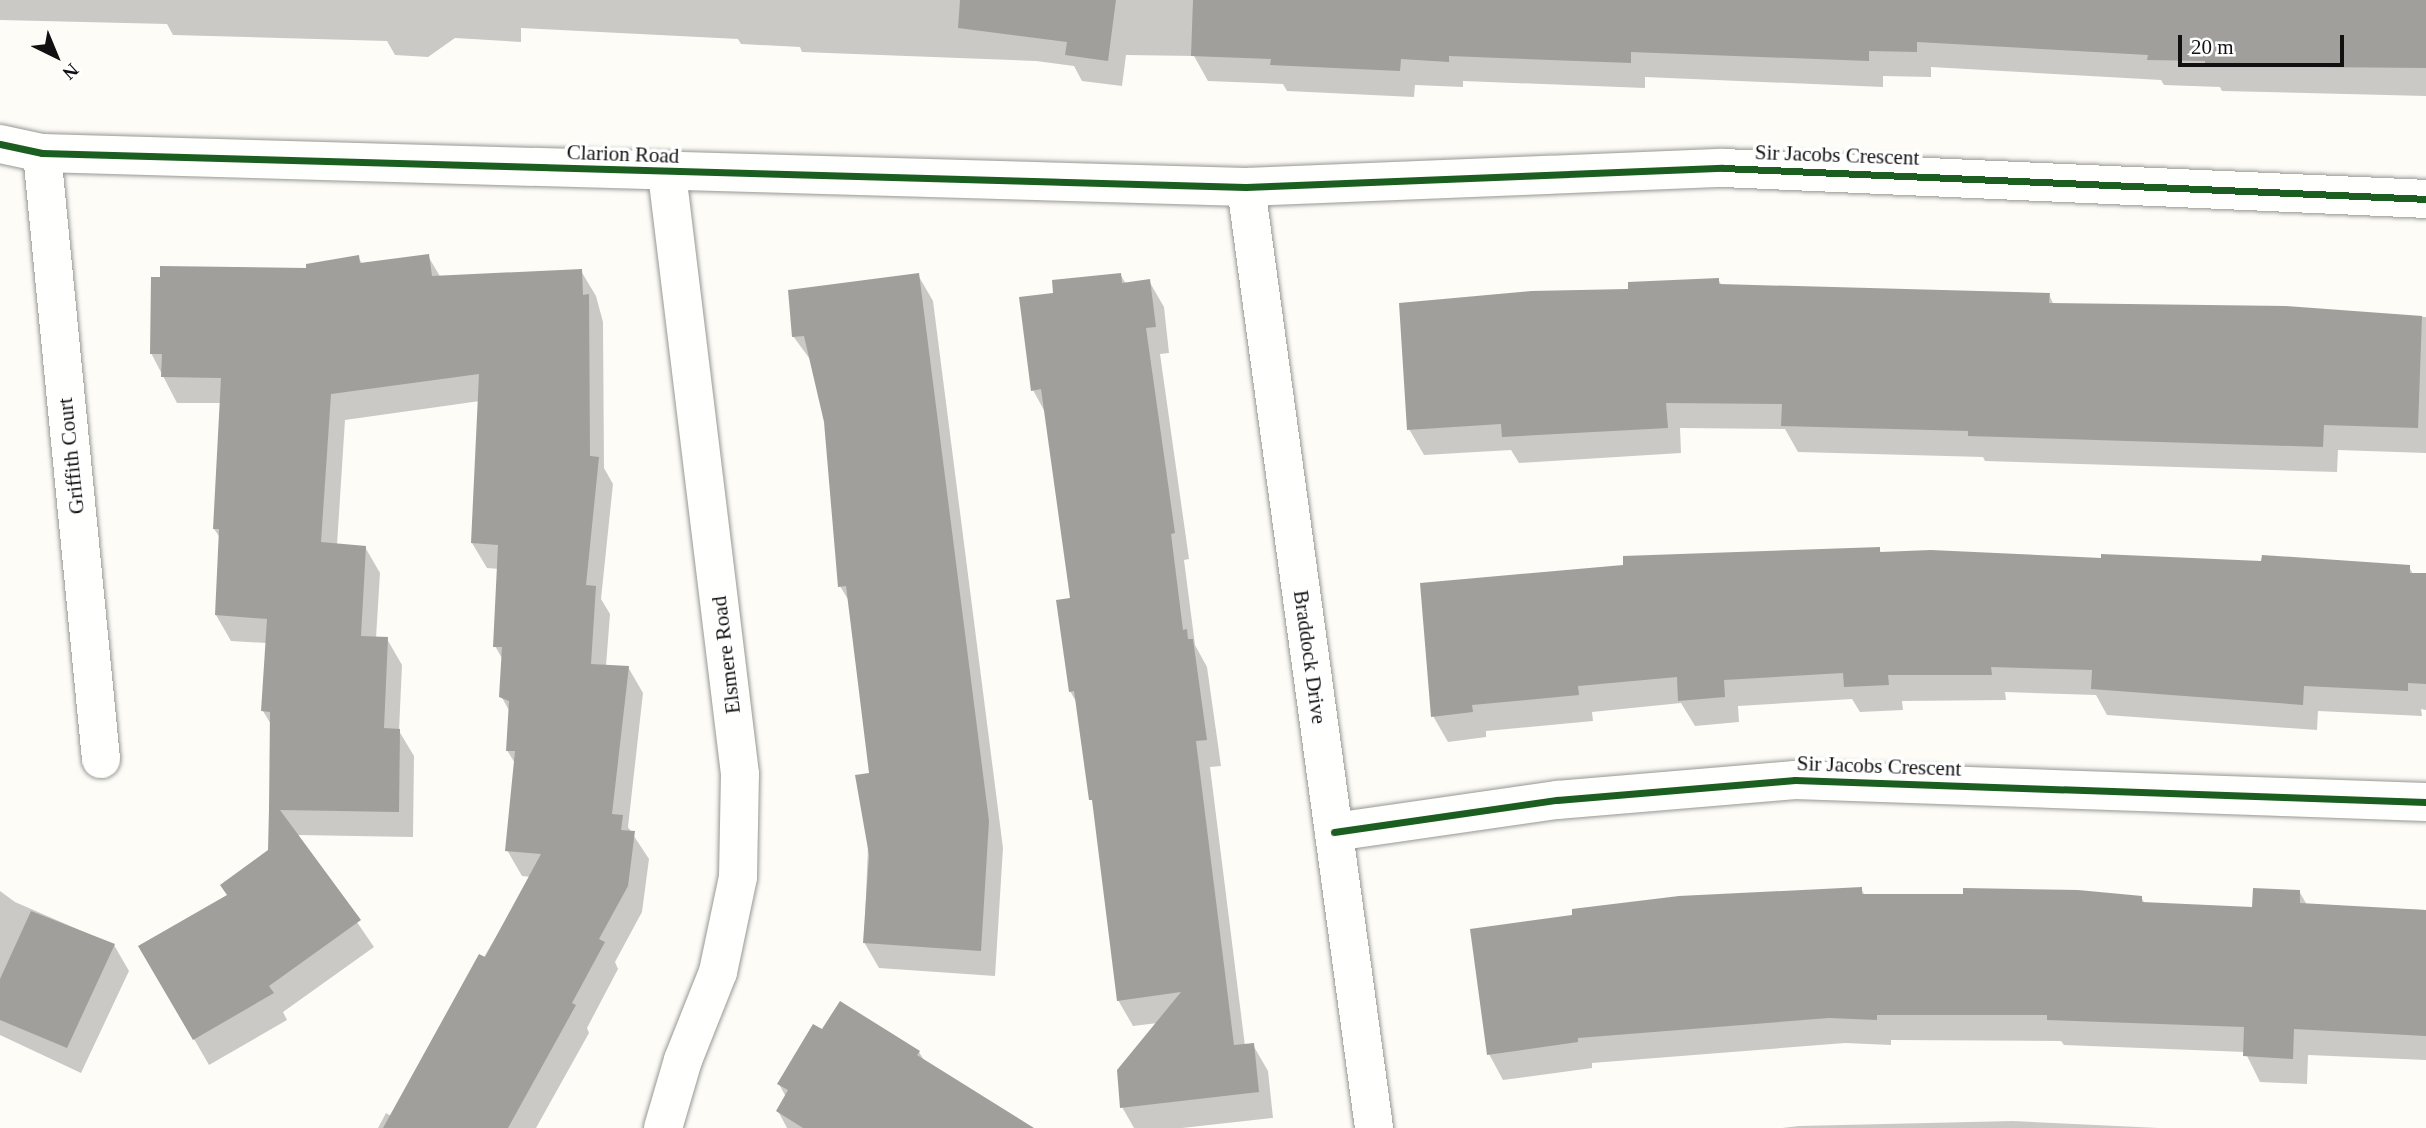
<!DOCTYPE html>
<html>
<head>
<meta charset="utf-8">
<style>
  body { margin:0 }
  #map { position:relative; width:2426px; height:1128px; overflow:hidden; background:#fdfcf7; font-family:"Times New Roman",serif }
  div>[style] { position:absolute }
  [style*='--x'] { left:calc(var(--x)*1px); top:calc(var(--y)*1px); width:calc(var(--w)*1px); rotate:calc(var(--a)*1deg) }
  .shadow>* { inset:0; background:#0003 }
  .building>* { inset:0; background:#a19f9c }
  .roads { filter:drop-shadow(0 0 2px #979795) drop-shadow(0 0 2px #979795) }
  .minor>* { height:38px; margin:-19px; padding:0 19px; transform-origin:19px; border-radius:19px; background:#fffffe }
  .cycleway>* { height:7px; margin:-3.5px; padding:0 3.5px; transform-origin:3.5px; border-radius:3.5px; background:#1b5e20 }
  span { translate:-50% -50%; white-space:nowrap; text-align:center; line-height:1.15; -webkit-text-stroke:7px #fff; paint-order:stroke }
  .street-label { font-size:21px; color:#111 }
  .north { position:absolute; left:21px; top:21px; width:70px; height:70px; -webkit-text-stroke:5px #fff; paint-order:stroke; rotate:137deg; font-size:19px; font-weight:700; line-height:28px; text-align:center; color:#111 }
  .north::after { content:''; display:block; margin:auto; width:24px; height:32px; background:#111; clip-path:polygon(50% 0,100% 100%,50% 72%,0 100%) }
  .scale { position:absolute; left:2178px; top:35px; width:166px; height:32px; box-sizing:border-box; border:4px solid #111; border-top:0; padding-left:9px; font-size:21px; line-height:24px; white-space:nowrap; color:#111; -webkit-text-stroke:5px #fff; paint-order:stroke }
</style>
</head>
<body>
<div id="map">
  <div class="shadow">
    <div style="clip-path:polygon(0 0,2426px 0,2426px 96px,2222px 91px,2220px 87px,2164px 85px,2161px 80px,1931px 67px,1931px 77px,1883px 76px,1883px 87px,1645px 77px,1645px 88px,1463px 81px,1463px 87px,1415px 85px,1414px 97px,1287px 91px,1283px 84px,1208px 81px,1194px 56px,1126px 55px,1122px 86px,1082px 81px,1074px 66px,1036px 61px,802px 52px,800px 47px,741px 44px,738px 39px,521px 28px,521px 42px,455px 38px,428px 57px,395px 55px,387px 41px,173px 35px,167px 24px,0 20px)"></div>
    <div style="clip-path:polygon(428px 256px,441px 278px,581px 271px,596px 296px,603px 322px,604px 468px,613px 484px,601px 599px,610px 614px,606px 666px,628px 667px,643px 693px,628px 827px,649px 859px,642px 912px,615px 962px,618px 969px,587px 1028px,589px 1033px,536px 1128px,378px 1128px,386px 1113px,391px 1116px,531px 877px,522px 876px,507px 850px,516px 765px,507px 750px,510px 712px,501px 696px,503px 660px,495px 646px,499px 569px,487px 568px,472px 543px,480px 401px,345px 420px,337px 545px,365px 547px,380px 573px,376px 638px,387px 639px,402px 665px,399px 731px,414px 756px,413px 837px,297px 835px,374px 947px,283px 1012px,287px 1020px,209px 1065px,141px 947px,228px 896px,270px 851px,272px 726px,263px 711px,267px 643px,231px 641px,216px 615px,221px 539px,214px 529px,222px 403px,177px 403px,151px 353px,308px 269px,358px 257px,363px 265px)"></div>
    <div style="clip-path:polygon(1120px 274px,1126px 284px,1149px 281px,1164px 307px,1169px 353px,1160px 354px,1189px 559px,1184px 560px,1195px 645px,1207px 667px,1221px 766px,1210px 767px,1245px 1046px,1253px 1045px,1268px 1071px,1273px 1118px,1182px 1128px,1134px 1128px,1122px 1107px,1158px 1023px,1133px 1026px,1118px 1000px,1095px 808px,1077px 703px,1070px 691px,1072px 600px,1046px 414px,1033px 390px,1055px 295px)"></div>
    <div style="clip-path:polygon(918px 275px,933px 301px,1003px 848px,995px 976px,879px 968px,864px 942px,871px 775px,850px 603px,840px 586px,826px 422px,812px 362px,793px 336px)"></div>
    <div style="clip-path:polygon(1718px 279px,1722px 286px,2049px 295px,2054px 305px,2286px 308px,2426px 317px,2426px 453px,2338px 450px,2337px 472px,1985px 461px,1983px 457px,1798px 452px,1785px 429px,1680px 428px,1681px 453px,1519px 463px,1511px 450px,1424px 455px,1409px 429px,1630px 291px)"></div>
    <div style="clip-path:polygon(1879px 549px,1882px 554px,2409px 567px,2413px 574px,2426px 574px,2426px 710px,2421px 709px,2422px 716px,2318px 711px,2317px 730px,2107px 715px,2096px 695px,2005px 692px,2006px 700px,1902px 701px,1903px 710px,1860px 712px,1852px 699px,1738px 706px,1739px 722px,1695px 726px,1681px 703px,1592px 712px,1593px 721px,1486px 731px,1486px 737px,1448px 742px,1433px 716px)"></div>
    <div style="clip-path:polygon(1861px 888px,1865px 896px,2141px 897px,2145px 904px,2253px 909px,2299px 891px,2307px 905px,2426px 910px,2426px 1060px,2308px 1055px,2307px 1084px,2260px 1082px,2245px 1052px,2064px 1045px,2061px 1041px,1891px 1040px,1891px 1045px,1845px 1043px,1592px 1063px,1592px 1068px,1503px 1080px,1489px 1054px)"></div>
    <div style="clip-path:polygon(0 891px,15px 902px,114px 945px,129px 971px,81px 1073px,0 1035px)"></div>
    <div style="clip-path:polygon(822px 1031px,919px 1052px,925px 1062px,1032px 1128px,787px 1128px,778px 1111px,786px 1097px,779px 1084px)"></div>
    <div style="clip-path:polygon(2013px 1121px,2159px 1128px,1782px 1128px,1799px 1126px)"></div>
  </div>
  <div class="building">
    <div style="clip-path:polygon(960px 0,1116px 0,1108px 61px,1065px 55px,1067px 42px,958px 28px)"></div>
    <div style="clip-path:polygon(1193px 0,2426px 0,2426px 68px,2205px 66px,2205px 61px,2147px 60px,2148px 55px,1917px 42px,1917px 52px,1869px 51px,1869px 61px,1631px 52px,1631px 63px,1449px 56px,1449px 62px,1401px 59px,1400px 71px,1270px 65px,1271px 59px,1191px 56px)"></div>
    <div style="clip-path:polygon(429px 254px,432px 276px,582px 269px,583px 295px,589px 294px,590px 456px,599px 457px,586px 585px,596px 586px,591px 664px,629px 666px,612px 814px,623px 815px,621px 830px,635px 831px,628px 886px,599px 939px,605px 942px,572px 1003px,576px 1005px,508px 1128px,383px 1128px,479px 954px,485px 957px,541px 854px,505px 851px,515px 751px,506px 751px,509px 701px,499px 697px,502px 647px,493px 647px,498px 545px,471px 543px,479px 374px,331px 394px,321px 542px,366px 546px,361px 636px,388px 637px,384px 728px,400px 729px,399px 812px,280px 810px,361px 920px,269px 986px,274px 993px,193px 1040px,138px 946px,227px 895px,220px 885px,268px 850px,269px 809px,270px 712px,261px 711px,267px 619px,215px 615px,219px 529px,213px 529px,221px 378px,161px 377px,162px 354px,150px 354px,151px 277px,160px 277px,160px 266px,306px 268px,306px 264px,359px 255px,360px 263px)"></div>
    <div style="clip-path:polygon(919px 273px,989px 821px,981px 951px,863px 943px,869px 855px,855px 775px,869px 773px,846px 586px,838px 587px,824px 422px,804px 336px,792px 337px,788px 290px)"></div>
    <div style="clip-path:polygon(1121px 273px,1122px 283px,1150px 279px,1156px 327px,1146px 328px,1175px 533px,1171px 534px,1183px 630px,1187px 629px,1188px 639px,1193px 639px,1207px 740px,1196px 741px,1234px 1045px,1254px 1043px,1259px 1092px,1120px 1108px,1117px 1070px,1181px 992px,1117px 1001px,1092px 800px,1089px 800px,1074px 691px,1069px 692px,1056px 600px,1070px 598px,1041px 389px,1031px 391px,1019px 297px,1053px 293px,1052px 280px)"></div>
    <div style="clip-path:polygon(1719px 278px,1719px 284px,2050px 293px,2049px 303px,2286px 306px,2422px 316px,2418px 428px,2324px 425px,2323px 447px,1968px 436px,1968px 431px,1781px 426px,1782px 404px,1666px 403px,1668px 428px,1502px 437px,1501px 424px,1407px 430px,1399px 303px,1531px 291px,1628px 289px,1628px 282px)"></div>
    <div style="clip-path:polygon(1880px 547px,1880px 552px,1931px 550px,2101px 558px,2101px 554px,2261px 561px,2262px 555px,2410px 565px,2410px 573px,2426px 573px,2426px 684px,2408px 683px,2408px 691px,2304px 686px,2303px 705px,2091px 689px,2092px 670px,1991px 667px,1992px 675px,1888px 675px,1889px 685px,1844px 687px,1843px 673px,1724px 680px,1725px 697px,1678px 701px,1677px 677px,1578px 686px,1579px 695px,1472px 705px,1473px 712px,1431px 717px,1420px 583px,1623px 565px,1623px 556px)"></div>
    <div style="clip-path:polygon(1862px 887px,1862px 894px,1963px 894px,1963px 888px,2078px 890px,2142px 896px,2142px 902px,2252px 907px,2253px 888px,2300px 890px,2300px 903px,2426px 910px,2426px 1036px,2294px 1029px,2293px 1059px,2243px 1056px,2244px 1027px,2047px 1020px,2047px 1015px,1877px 1015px,1877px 1020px,1829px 1018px,1578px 1038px,1578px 1042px,1487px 1055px,1470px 929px,1572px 915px,1572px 909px,1679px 896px)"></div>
    <div style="clip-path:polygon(31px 911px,115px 944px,67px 1048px,0 1020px,0 979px)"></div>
    <div style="clip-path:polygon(840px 1001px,920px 1051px,917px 1055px,1034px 1128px,803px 1128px,776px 1111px,788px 1090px,777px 1084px,813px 1024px,822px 1029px)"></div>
  </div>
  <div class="roads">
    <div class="minor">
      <div style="--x:0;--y:144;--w:43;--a:12.1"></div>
      <div style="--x:42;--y:153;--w:1204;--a:1.62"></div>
      <div style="--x:1246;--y:187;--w:477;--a:-2.3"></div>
      <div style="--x:1723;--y:168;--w:704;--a:2.52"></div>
      <div style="--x:42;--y:153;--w:609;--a:84.44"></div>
      <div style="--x:1246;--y:187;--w:950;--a:82.25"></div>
      <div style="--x:1334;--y:832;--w:225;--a:-8.2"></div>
      <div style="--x:1557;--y:800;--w:239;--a:-4.8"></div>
      <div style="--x:1795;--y:780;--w:631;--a:2"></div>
      <div style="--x:663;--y:1128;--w:71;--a:-73.6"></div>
      <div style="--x:683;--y:1060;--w:95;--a:-68.3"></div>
      <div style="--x:718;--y:972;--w:97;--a:-78.1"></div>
      <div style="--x:738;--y:877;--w:103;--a:-88.9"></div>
      <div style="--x:740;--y:774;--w:605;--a:-96.93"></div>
    </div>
  </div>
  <div class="cycleway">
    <div style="--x:0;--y:144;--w:43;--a:12.1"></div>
    <div style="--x:42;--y:153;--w:1204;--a:1.62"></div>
    <div style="--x:1246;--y:187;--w:477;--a:-2.3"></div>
    <div style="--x:1723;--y:168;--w:704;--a:2.52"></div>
    <div style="--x:1334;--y:832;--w:225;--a:-8.2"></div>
    <div style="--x:1557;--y:800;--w:239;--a:-4.8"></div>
    <div style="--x:1795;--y:780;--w:631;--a:2"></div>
  </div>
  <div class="street-label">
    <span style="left:623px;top:154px;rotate:2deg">Clarion Road</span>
    <span style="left:1837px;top:155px;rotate:2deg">Sir Jacobs Crescent</span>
    <span style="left:71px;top:456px;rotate:-96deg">Griffith Court</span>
    <span style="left:726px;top:655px;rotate:-97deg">Elsmere Road</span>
    <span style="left:1310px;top:657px;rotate:82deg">Braddock Drive</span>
    <span style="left:1879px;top:766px;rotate:2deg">Sir Jacobs Crescent</span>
  </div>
  <div class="north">N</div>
  <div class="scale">20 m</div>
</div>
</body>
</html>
